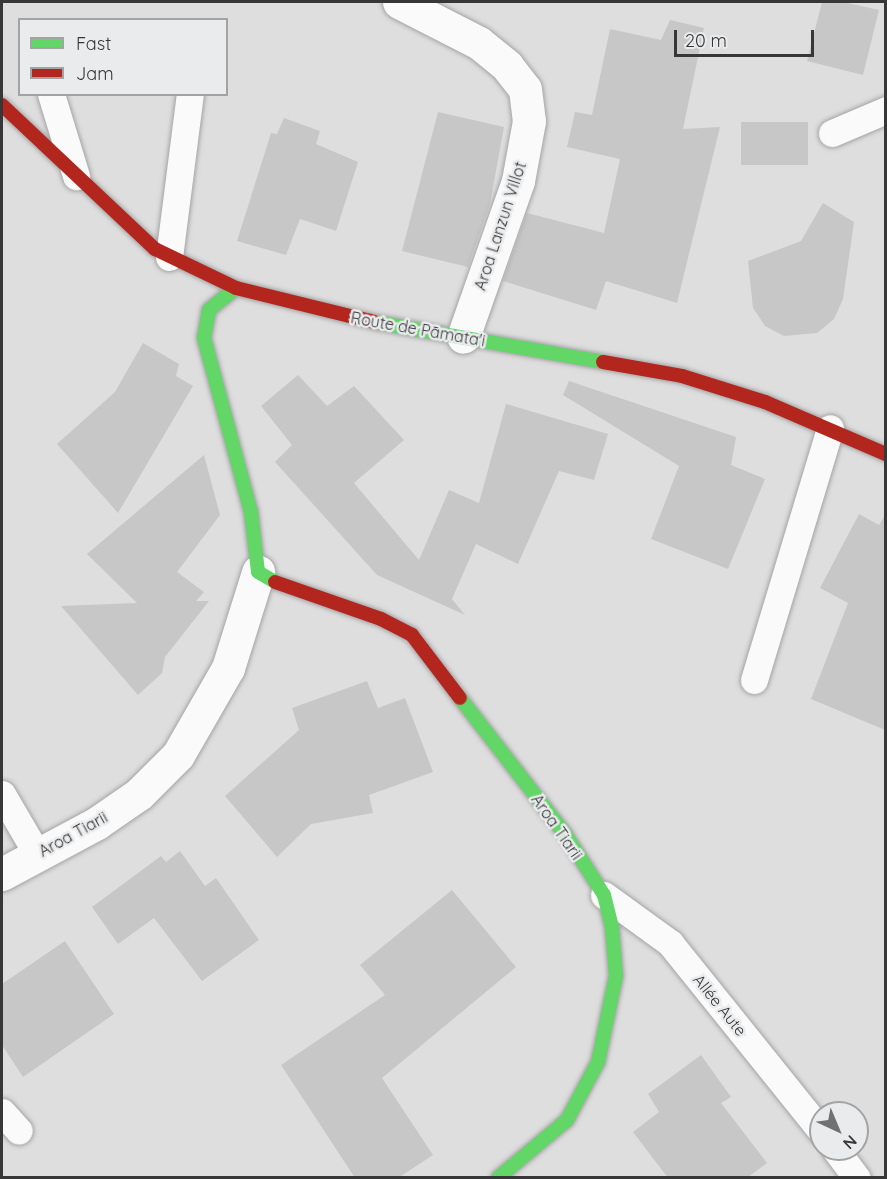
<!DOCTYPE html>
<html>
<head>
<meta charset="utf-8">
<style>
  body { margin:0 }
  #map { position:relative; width:887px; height:1179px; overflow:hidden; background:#dededf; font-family:Quicksand,sans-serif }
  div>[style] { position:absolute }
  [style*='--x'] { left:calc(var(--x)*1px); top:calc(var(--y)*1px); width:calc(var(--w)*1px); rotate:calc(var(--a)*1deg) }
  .building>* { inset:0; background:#c7c7c7; transform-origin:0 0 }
  .roads { filter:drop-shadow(0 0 2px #a4a4a5) drop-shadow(0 0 2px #a4a4a5) }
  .lane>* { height:27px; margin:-13.5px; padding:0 13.5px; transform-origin:13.5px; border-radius:13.5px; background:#fafafa }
  .street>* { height:33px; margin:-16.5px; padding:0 16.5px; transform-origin:16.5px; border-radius:16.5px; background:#fafafa }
  .fast>* { height:14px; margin:-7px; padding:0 7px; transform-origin:7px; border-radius:7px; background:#63d668 }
  .jam>* { height:14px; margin:-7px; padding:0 7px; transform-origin:7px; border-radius:7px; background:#b3261e }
  span { translate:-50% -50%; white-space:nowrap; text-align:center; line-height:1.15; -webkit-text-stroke:5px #eaebed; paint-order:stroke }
  .street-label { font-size:16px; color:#373738 }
  .frame { position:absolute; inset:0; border:3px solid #373738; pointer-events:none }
  .legend { position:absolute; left:18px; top:18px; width:210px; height:78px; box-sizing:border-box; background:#eaebed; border:2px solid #a2a3a5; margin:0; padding:8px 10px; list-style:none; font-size:18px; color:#373738 }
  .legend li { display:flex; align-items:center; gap:12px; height:30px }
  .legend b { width:30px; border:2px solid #a2a3a5 }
  .north { position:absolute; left:809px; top:1101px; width:60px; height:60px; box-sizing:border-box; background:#eaebed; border:2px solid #a2a3a5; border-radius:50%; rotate:136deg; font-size:16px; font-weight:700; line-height:24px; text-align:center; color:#373738 }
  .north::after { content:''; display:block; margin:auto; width:21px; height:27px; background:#717172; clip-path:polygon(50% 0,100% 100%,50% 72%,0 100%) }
  .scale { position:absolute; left:674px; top:30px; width:140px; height:27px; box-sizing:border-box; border:3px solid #373738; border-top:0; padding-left:8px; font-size:18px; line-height:21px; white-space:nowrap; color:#373738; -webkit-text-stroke:4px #eaebed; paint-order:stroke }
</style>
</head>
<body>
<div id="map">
  <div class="building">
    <div style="clip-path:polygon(822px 2px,843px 2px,879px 10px,863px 75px,807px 61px)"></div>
    <div style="clip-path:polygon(670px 20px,704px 28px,683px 129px,720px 127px,677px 303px,606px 281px,596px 310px,503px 281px,527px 213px,604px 233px,620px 159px,567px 147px,575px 112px,592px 115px,610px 29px,661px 40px)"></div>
    <div style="clip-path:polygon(438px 112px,504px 127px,490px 204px,468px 267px,402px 251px)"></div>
    <div style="clip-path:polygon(284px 118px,320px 131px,316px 144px,358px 162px,336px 231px,300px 219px,286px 255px,237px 241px,271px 133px,277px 134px)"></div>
    <div style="left:808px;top:122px;width:43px;height:67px;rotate:90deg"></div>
    <div style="clip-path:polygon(823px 203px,854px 222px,843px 299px,834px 319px,817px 333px,784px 336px,765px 326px,753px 308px,748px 261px,801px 241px)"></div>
    <div style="clip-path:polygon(143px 343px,179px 364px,176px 376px,193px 386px,118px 513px,57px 444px,115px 392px)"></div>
    <div style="clip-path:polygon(298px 375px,327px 406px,354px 386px,404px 440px,354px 483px,419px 560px,449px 490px,479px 503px,506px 404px,608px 434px,594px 480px,559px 471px,518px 564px,476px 544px,452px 599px,465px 615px,377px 575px,275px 462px,292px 445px,261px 406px)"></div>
    <div style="clip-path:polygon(569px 381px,736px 437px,731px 465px,765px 479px,728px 569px,651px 539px,679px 466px,563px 395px)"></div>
    <div style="clip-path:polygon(204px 455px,220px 515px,177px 572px,204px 592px,196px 601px,209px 601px,165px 657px,162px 673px,138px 695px,61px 606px,137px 603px,87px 554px)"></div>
    <div style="clip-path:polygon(859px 514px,879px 525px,885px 515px,885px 730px,811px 699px,848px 603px,820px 588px)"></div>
    <div style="clip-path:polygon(367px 681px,378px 708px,405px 698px,433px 772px,369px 795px,373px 813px,311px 824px,277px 857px,225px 796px,299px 730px,292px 708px)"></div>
    <div style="clip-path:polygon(180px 851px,205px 886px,216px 878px,259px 940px,202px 981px,154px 918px,118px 944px,92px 907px,161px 856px,166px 862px)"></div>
    <div style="clip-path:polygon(452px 890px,516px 967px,382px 1078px,433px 1155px,398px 1178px,355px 1178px,281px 1065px,385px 995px,360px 965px)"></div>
    <div style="clip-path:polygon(65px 941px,114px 1014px,23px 1077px,2px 1045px,2px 984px)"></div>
    <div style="clip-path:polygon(701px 1055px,731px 1097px,721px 1103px,767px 1163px,747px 1178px,668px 1178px,633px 1132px,659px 1112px,648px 1094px)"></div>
  </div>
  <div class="roads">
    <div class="lane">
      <div style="--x:51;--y:94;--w:86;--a:73"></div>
      <div style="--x:832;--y:133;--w:59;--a:-23.1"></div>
      <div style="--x:169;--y:257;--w:164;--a:-82.7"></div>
      <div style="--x:754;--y:680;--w:263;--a:-73.2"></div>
      <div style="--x:2;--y:794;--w:69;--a:59.7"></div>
      <div style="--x:604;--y:895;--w:82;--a:36"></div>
      <div style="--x:670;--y:943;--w:241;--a:51.2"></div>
      <div style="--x:2;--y:1112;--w:25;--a:48"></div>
      <div style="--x:835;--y:1149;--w:36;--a:53"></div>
    </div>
    <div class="street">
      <div style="--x:399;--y:2;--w:90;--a:27.1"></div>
      <div style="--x:479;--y:43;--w:36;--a:39"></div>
      <div style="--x:507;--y:66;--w:29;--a:52"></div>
      <div style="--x:525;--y:89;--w:32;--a:83"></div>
      <div style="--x:529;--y:121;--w:61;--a:100.4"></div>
      <div style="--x:518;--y:181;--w:165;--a:109.4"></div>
      <div style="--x:2;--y:874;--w:108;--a:-28.2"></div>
      <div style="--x:97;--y:823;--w:51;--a:-34.6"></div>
      <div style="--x:139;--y:794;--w:55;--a:-45"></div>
      <div style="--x:178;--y:755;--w:100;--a:-60.1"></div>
      <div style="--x:228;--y:668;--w:101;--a:-72.6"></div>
    </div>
    <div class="fast">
      <div style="--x:236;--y:288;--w:35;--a:141"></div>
      <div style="--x:209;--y:310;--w:28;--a:100"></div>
      <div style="--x:204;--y:338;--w:180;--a:74.9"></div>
      <div style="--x:251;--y:512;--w:60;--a:83.3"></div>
      <div style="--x:258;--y:572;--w:20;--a:30"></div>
      <div style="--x:374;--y:322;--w:232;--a:9.9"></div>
      <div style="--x:460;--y:698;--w:172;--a:52.3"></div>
      <div style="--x:565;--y:834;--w:72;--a:57.4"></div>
      <div style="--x:604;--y:895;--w:34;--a:76"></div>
      <div style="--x:612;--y:928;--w:48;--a:85.2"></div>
      <div style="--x:616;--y:976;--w:88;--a:101.8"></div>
      <div style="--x:598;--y:1062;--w:66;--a:118.1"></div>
      <div style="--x:567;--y:1120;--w:90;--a:140"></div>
    </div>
    <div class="jam">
      <div style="--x:2;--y:105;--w:210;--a:43.3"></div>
      <div style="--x:155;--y:249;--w:90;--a:25.7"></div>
      <div style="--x:236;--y:288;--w:142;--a:13.8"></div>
      <div style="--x:603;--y:362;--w:80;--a:10"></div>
      <div style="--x:682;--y:376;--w:87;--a:17.4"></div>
      <div style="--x:765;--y:402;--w:132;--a:23.3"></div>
      <div style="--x:275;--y:582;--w:112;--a:19.2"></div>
      <div style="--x:381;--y:619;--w:35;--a:27"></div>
      <div style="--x:412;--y:635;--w:79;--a:52.7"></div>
    </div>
  </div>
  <div class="street-label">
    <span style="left:500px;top:226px;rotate:-72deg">Aroa Lanzun Villot</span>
    <span style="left:418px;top:329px;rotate:10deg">Route de Pāmata'i</span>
    <span style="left:557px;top:827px;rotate:55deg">Aroa Tiarii</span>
    <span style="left:73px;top:834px;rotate:-29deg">Aroa Tiarii</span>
    <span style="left:720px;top:1005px;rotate:51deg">Allée Aute</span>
  </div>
  <div class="frame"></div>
  <ul class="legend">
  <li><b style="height:8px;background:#63d668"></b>Fast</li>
  <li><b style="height:8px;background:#b3261e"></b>Jam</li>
  </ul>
  <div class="north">N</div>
  <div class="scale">20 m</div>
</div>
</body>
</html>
